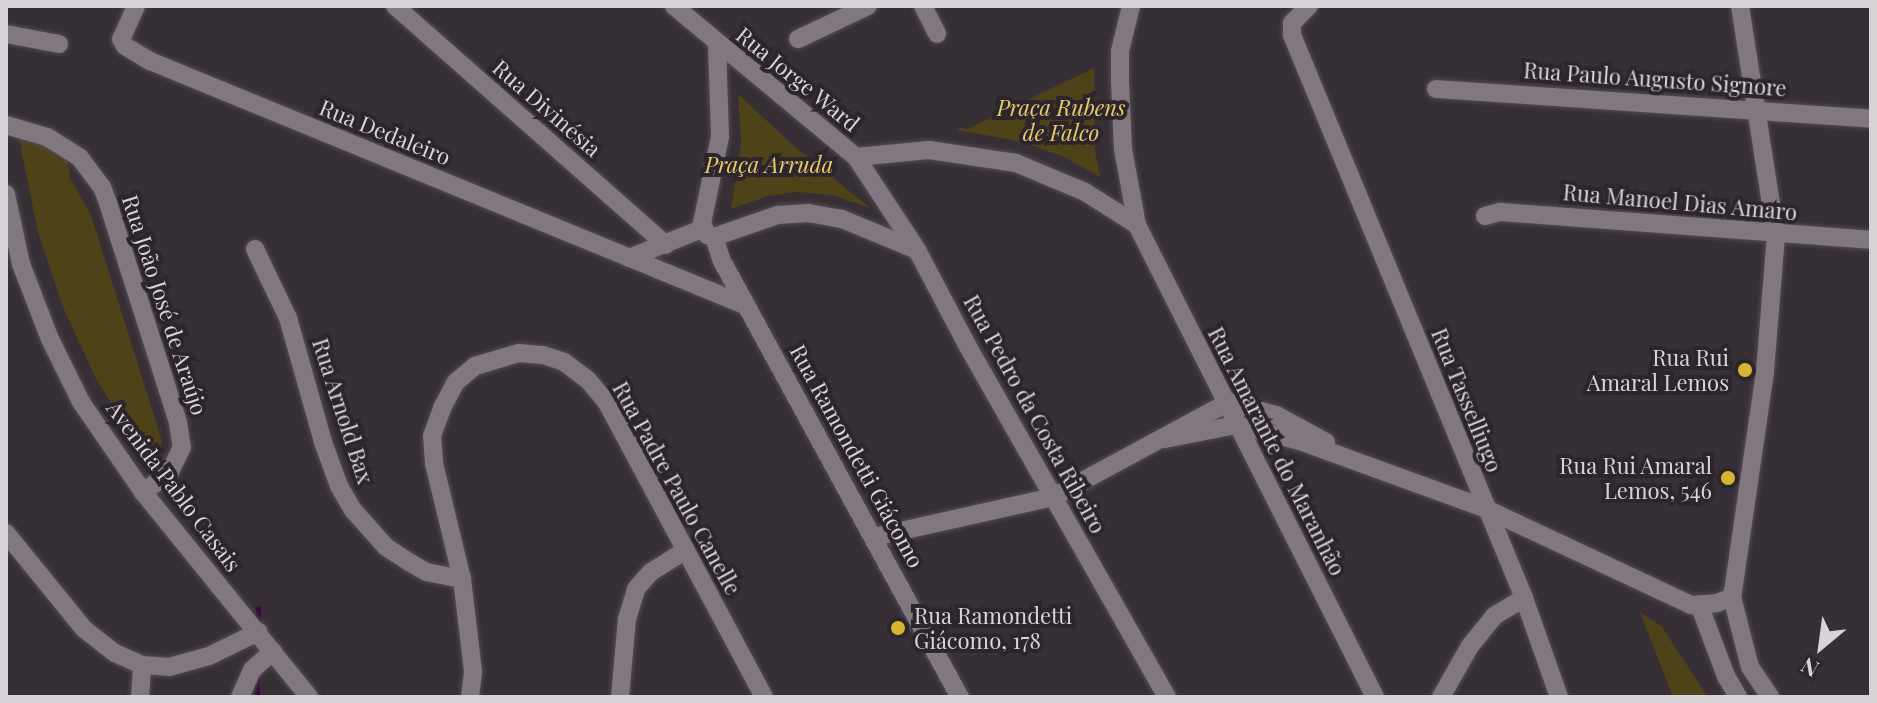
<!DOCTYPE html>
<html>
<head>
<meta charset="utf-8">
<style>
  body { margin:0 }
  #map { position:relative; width:1877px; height:703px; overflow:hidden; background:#372f36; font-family:"Playfair Display",serif }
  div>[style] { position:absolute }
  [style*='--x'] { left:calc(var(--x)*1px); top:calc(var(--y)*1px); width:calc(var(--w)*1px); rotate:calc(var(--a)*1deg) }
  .green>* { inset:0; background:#4d4218 }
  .stream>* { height:5px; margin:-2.5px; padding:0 2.5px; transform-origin:2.5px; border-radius:2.5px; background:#370c38 }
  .roads { filter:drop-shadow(0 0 2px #524c52) drop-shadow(0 0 2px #524c52) }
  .minor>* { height:18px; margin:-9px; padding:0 9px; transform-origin:9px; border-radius:9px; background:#807780 }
  .dots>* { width:22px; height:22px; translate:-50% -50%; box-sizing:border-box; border:4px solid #2d252c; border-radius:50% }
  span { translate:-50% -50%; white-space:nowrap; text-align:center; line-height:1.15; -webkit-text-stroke:8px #2d252c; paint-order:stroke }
  .street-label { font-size:22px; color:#d8d3d7 }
  .park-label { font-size:22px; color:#e6cb69; font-style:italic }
  .poi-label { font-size:22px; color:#d8d3d7 }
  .right { translate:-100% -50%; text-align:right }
  .left { translate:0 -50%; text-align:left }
  .frame { position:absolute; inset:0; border:8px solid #d8d3d7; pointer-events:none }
  .north { position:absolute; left:1781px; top:607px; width:80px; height:80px; -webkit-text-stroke:6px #2d252c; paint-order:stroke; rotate:209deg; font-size:22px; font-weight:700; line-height:32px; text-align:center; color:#d8d3d7 }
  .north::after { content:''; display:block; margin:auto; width:28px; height:36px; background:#d8d3d7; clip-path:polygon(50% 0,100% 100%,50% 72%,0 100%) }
</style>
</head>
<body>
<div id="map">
  <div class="green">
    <div style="clip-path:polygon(1094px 68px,1095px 151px,1100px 177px,1062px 156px,1023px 142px,956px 130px,963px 127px,965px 130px)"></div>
    <div style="clip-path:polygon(738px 94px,794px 146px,870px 208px,832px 195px,798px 192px,768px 196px,731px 209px,741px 143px)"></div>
    <div style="clip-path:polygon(18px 134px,67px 157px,70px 178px,91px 215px,162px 441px,159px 454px,149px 463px,96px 379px,63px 307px,38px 232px)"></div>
    <div style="clip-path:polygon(1640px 612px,1662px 627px,1708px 697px,1673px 697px)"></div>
  </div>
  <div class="stream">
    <div style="--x:258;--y:624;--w:16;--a:-90"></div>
    <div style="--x:257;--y:697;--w:23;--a:-90"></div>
  </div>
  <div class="roads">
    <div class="minor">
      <div style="--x:136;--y:6;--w:36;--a:114"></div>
      <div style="--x:121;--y:39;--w:8;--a:60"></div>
      <div style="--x:125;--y:46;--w:29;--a:31"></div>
      <div style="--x:150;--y:61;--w:645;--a:22.31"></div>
      <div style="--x:395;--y:6;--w:361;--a:41.4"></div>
      <div style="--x:674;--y:6;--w:236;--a:39.7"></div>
      <div style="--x:856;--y:157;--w:111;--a:56.7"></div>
      <div style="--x:917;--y:250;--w:107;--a:62.2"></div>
      <div style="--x:967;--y:345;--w:405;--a:60.4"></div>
      <div style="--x:923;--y:6;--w:31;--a:63"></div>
      <div style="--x:1131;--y:6;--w:46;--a:103.7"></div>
      <div style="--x:1120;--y:51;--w:30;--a:90"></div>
      <div style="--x:1120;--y:81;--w:68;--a:87.5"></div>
      <div style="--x:1123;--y:149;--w:77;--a:79.6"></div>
      <div style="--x:1137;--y:225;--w:529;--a:63.24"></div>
      <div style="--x:1309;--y:6;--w:24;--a:135"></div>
      <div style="--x:1292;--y:23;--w:12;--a:90"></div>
      <div style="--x:1292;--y:35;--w:609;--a:67.6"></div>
      <div style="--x:1524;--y:598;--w:105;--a:70.5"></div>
      <div style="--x:1740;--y:6;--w:232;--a:81.1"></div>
      <div style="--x:1776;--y:235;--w:137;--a:94.6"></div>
      <div style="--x:1765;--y:372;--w:227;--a:98.3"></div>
      <div style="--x:1732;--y:597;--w:72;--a:75.6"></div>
      <div style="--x:1750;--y:667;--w:36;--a:56"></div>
      <div style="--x:6;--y:34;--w:54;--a:10.7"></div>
      <div style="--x:798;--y:39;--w:77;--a:-25.2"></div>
      <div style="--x:717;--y:45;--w:92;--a:88.1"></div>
      <div style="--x:720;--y:137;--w:88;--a:101.8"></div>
      <div style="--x:702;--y:223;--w:13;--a:67"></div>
      <div style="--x:707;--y:235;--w:7;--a:16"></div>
      <div style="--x:714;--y:237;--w:68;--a:-19"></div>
      <div style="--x:778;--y:215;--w:30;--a:-4"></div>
      <div style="--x:808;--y:213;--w:35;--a:10"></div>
      <div style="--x:842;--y:219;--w:81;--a:22.5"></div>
      <div style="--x:1436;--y:89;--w:436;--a:3.9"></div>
      <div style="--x:6;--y:125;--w:43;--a:16.3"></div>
      <div style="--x:47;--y:137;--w:39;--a:32"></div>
      <div style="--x:80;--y:158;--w:36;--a:53"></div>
      <div style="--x:102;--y:187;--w:17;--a:69"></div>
      <div style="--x:108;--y:203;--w:231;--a:72.3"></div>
      <div style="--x:178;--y:423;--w:24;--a:81"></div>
      <div style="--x:182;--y:447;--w:28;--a:116"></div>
      <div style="--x:170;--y:472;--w:34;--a:143"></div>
      <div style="--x:856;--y:157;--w:73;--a:-5.5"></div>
      <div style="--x:929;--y:150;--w:88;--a:8.5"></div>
      <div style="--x:1016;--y:163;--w:75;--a:22.8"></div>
      <div style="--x:1085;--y:192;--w:62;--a:32.4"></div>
      <div style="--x:6;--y:194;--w:72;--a:77.9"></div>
      <div style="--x:21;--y:264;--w:80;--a:68.9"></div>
      <div style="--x:50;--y:339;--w:70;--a:63.8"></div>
      <div style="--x:81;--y:402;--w:109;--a:55.4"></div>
      <div style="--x:143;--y:492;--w:264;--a:51"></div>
      <div style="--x:1485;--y:216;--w:16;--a:-15"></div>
      <div style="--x:1500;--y:212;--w:372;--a:4.3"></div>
      <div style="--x:714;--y:237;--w:25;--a:72"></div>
      <div style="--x:722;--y:261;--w:497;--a:61.4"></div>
      <div style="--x:255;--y:249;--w:76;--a:64.4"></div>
      <div style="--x:288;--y:318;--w:129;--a:74.2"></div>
      <div style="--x:323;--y:442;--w:47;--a:70"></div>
      <div style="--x:339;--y:486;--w:28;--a:60"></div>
      <div style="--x:353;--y:510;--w:50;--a:48.3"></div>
      <div style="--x:386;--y:547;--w:27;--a:33"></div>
      <div style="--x:409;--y:562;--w:20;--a:30"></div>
      <div style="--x:426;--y:572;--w:37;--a:11"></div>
      <div style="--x:629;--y:258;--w:79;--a:-21.7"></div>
      <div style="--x:1165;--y:439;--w:72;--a:-11.2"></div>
      <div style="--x:1236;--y:425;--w:66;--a:14"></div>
      <div style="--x:1300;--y:441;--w:196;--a:20"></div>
      <div style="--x:1484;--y:508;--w:229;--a:25.1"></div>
      <div style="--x:1691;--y:605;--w:26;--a:-4"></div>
      <div style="--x:1717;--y:603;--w:16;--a:-22"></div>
      <div style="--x:6;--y:533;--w:124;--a:50.9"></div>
      <div style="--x:84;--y:629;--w:39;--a:38"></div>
      <div style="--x:115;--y:653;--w:30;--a:24"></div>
      <div style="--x:142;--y:665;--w:27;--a:4"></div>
      <div style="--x:169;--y:667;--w:41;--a:-15.4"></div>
      <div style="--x:209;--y:656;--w:55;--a:-26.1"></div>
      <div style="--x:874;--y:537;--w:183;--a:-12.6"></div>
      <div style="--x:1053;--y:497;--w:200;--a:-28.4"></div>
      <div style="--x:1229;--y:402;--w:49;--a:15.5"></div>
      <div style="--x:1276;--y:415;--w:57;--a:28.4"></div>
      <div style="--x:1700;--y:607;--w:74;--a:69.4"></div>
      <div style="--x:1726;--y:676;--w:24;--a:60"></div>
      <div style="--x:140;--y:697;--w:32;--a:-86"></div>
      <div style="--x:240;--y:697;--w:30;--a:-66"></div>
      <div style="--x:252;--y:670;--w:28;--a:-42"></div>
      <div style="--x:470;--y:697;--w:26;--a:-83"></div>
      <div style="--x:473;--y:671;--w:93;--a:-96.8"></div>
      <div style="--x:462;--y:579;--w:119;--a:-103.6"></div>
      <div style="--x:434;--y:463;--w:27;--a:-94"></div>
      <div style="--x:432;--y:436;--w:30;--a:-70"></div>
      <div style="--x:442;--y:408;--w:30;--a:-62"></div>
      <div style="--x:456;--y:382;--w:25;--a:-40"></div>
      <div style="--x:475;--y:366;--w:46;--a:-16.5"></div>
      <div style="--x:519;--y:353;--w:24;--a:5"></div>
      <div style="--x:543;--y:355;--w:22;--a:18"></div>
      <div style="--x:564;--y:362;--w:30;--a:37"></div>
      <div style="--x:588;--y:380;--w:30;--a:50"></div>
      <div style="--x:607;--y:403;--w:333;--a:61.9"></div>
      <div style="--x:620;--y:697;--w:78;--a:-84.9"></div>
      <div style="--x:627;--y:619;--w:31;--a:-73"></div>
      <div style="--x:636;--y:589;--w:23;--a:-49"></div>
      <div style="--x:651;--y:572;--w:41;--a:-32.2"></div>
      <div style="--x:1441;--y:697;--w:59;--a:-60.4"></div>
      <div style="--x:1470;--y:646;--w:38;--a:-51"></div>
      <div style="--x:1494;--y:616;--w:35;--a:-31"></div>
    </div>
  </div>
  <div class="dots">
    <div style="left:1745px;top:370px;background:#d6b534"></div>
    <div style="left:1728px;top:478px;background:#d6b534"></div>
    <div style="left:898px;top:628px;background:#d6b534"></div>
  </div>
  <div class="street-label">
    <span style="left:798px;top:79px;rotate:39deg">Rua Jorge Ward</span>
    <span style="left:1655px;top:79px;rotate:4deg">Rua Paulo Augusto Signore</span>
    <span style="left:547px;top:108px;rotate:41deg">Rua Divinésia</span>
    <span style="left:385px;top:132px;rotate:22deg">Rua Dedaleiro</span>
    <span style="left:1680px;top:202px;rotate:5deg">Rua Manoel Dias Amaro</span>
    <span style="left:165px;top:305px;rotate:72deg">Rua João José de Araújo</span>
    <span style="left:1467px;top:400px;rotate:68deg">Rua Tasselliugo</span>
    <span style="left:343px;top:411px;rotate:72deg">Rua Arnold Bax</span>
    <span style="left:1035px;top:414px;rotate:61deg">Rua Pedro da Costa Ribeiro</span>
    <span style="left:1277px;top:451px;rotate:63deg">Rua Amarante do Maranhão</span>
    <span style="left:857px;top:456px;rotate:61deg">Rua Ramondetti Giácomo</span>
    <span style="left:174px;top:486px;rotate:53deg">Avenida Pablo Casais</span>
    <span style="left:677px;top:488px;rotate:61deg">Rua Padre Paulo Canelle</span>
  </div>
  <div class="park-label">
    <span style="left:1061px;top:120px">Praça Rubens<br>de Falco</span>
    <span style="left:769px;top:165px">Praça Arruda</span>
  </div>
  <div class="poi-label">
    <span class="right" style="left:1729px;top:370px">Rua Rui<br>Amaral Lemos</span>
    <span class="right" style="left:1712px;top:478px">Rua Rui Amaral<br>Lemos, 546</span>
    <span class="left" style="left:914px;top:628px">Rua Ramondetti<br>Giácomo, 178</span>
  </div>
  <div class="frame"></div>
  <div class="north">N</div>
</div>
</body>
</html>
